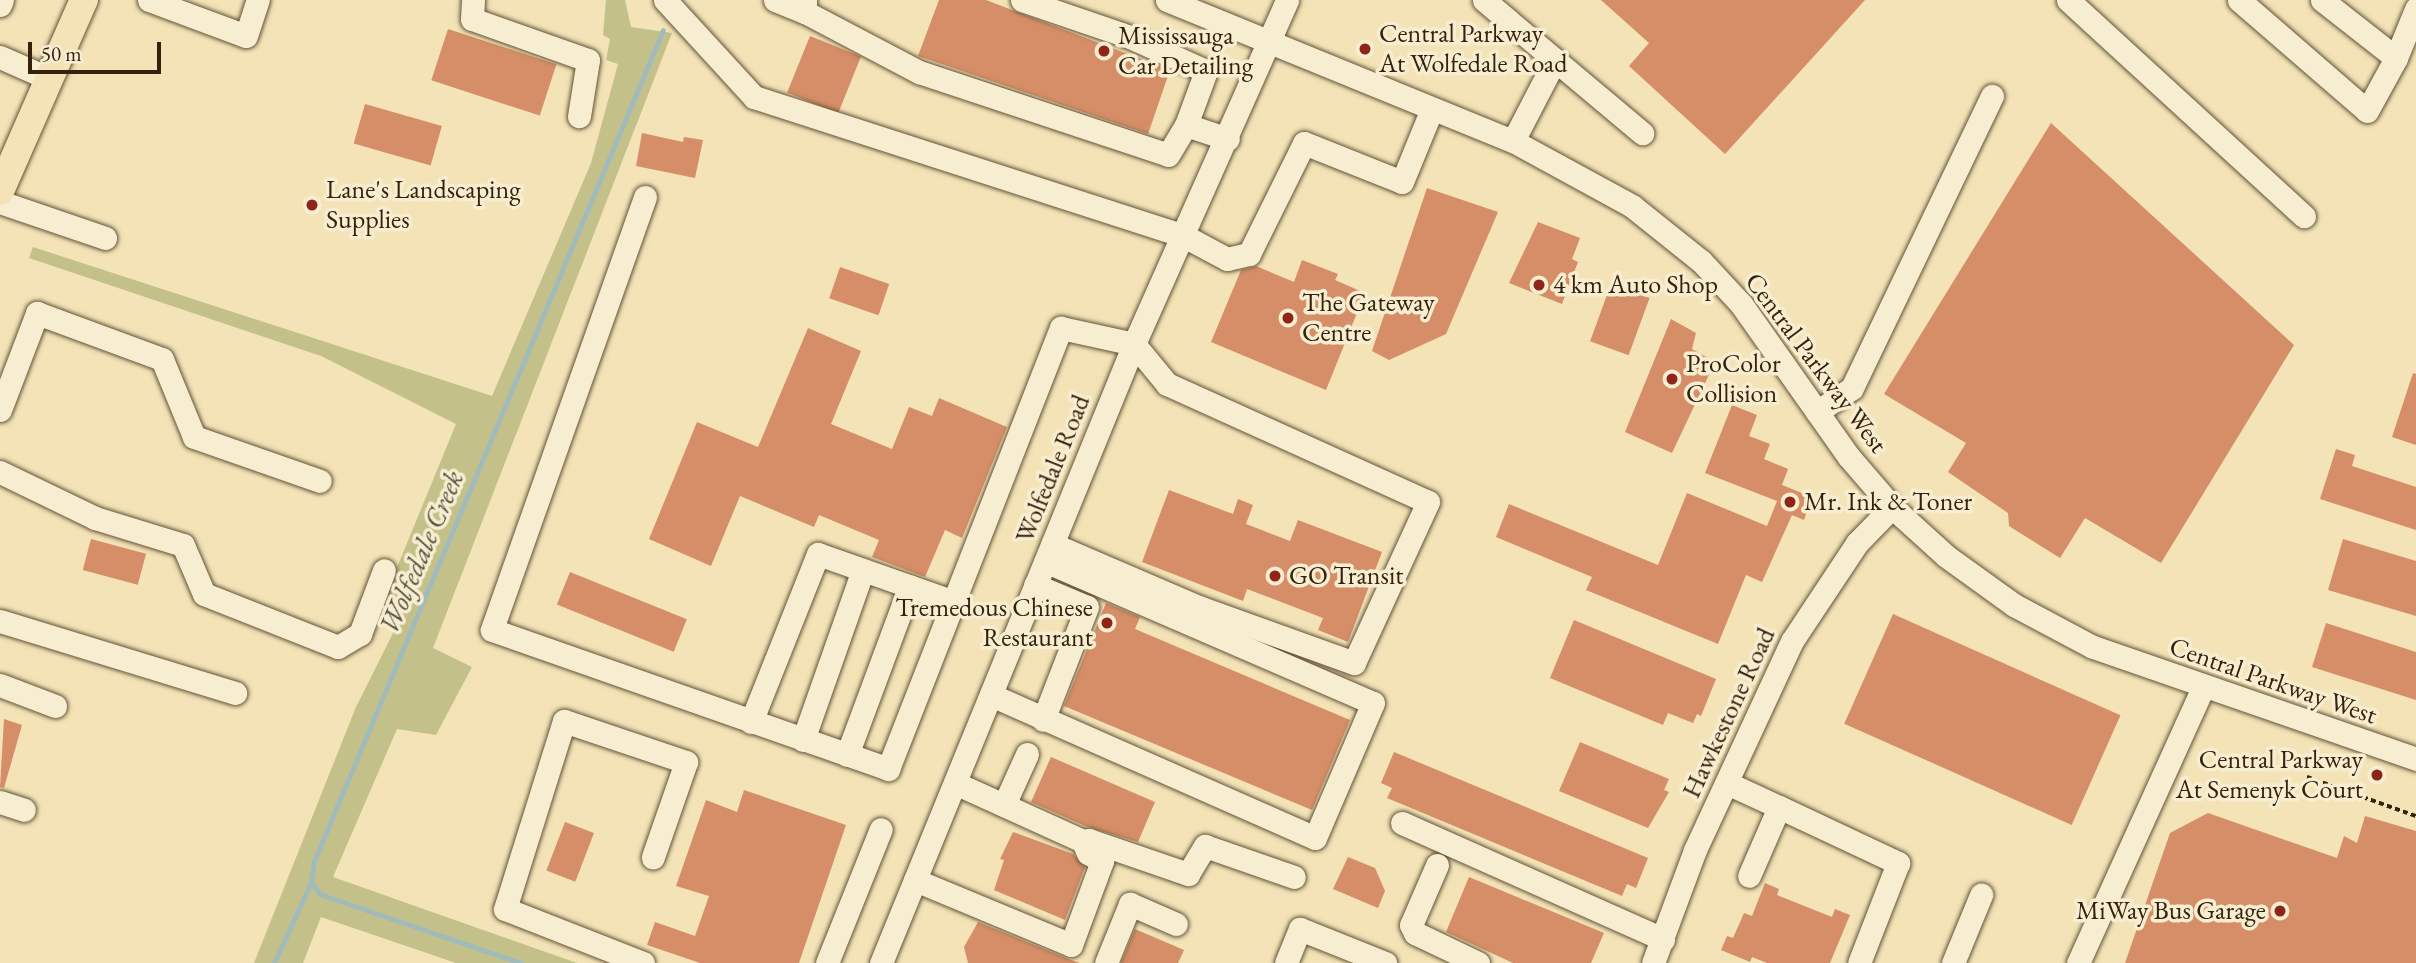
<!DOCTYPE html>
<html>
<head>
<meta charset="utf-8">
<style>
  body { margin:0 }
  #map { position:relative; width:2416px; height:963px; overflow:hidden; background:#f3e3b7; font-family:"EB Garamond",serif }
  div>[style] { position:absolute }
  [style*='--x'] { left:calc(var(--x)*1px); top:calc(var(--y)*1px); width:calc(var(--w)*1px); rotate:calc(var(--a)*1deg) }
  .green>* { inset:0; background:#c3c189 }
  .stream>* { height:5px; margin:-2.5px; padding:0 2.5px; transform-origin:2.5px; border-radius:2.5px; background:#a1bbba }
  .building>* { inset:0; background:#d58e67; transform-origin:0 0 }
  .path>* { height:3.5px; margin-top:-1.75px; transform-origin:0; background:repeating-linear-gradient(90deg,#35210c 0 5px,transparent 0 8.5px) }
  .roads { filter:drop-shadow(0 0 2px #645237) drop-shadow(0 0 2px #645237) }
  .minor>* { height:23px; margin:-11.5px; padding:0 11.5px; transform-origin:11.5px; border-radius:11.5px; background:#f7edd0 }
  .major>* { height:28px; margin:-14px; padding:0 14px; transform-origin:14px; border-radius:14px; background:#f3e3b7 }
  .dots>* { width:19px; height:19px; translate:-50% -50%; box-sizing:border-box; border:4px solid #f7edd0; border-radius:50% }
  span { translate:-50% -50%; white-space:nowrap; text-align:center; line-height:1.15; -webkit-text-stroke:7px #f7edd0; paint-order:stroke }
  .poi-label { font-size:26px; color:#35210c }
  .left { translate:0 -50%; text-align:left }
  .right { translate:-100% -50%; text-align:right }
  .street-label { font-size:26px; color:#35210c }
  .water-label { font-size:28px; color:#554f40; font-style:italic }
  .scale { position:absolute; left:28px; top:42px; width:133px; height:32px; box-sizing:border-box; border:4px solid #35210c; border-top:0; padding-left:9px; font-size:21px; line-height:24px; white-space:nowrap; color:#35210c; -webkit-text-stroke:5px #f7edd0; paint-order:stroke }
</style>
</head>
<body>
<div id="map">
  <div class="green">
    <div style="clip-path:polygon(606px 0,625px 0,631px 27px,672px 33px,433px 648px,472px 667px,436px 735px,397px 729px,333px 877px,577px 963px,456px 963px,321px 917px,303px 963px,254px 963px,356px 707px,393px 633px,382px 604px,456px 424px,321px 356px,29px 258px,33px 247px,492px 396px,591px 163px,618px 64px,606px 60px,610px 39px,603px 35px)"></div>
  </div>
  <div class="stream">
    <div style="--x:274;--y:963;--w:89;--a:-65.4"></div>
    <div style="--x:521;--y:963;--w:213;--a:-161.1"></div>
    <div style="--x:320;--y:894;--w:15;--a:-127"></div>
    <div style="--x:311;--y:882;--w:21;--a:-82"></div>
    <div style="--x:314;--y:861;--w:901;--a:-67.22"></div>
  </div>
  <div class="building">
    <div style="clip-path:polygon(939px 0,986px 0,1170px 70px,1148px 134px,918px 56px)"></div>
    <div style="clip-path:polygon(1601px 0,1865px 0,1725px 154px,1629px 66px,1649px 43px)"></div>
    <div style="left:448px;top:29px;width:114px;height:54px;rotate:18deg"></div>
    <div style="left:810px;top:36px;width:55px;height:61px;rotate:22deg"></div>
    <div style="left:365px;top:104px;width:80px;height:41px;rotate:16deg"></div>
    <div style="clip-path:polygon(2051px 123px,2294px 345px,2161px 563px,2085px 518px,2060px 558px,2009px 526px,2008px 513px,1948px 472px,1966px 443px,1884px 394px)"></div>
    <div style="clip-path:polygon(642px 133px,683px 142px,684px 137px,703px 140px,695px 178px,636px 166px)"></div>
    <div style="clip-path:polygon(1427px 188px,1498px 212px,1446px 334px,1389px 360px,1372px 351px)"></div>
    <div style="clip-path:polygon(1538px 222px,1580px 238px,1572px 259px,1578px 262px,1562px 304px,1509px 283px)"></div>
    <div style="clip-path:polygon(1302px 260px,1338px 274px,1335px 280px,1365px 293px,1326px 390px,1211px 342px,1241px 270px,1256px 266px,1294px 282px)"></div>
    <div style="left:840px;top:267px;width:52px;height:33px;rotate:19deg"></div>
    <div style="left:1611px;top:284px;width:41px;height:61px;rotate:20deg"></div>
    <div style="clip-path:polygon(1671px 319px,1696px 333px,1692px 349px,1715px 362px,1672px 453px,1625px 432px)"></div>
    <div style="clip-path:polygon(808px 328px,861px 351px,831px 424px,892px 449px,909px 407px,932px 416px,939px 398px,1007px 427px,962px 538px,945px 530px,925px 577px,872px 557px,879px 540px,819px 515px,814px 527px,740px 496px,711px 566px,649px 539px,697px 422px,758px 447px)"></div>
    <div style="clip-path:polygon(2413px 373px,2416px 374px,2416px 445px,2392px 437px)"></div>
    <div style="clip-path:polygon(1732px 405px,1757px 415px,1749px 436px,1770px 444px,1764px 459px,1788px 469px,1782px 485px,1812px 497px,1804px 520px,1792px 515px,1762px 582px,1746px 575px,1718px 644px,1586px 590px,1592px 577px,1496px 537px,1509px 504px,1658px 565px,1687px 493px,1767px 526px,1777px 501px,1705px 473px)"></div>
    <div style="clip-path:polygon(2336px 449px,2355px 455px,2352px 466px,2416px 487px,2416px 530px,2320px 499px)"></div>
    <div style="clip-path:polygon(1169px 490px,1233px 514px,1238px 499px,1253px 505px,1246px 524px,1290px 541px,1298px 520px,1382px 552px,1348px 642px,1318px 630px,1323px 618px,1247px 589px,1243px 601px,1142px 562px)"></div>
    <div style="left:91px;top:539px;width:57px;height:32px;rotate:15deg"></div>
    <div style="clip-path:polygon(2343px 539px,2416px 561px,2416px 616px,2328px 590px)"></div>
    <div style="left:570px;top:572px;width:126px;height:35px;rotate:22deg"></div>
    <div style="clip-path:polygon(1106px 603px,1140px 617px,1135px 629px,1350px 720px,1312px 810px,1064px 706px)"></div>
    <div style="left:1893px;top:614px;width:249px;height:120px;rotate:24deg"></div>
    <div style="clip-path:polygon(1574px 620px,1716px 679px,1701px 716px,1697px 714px,1693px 723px,1668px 713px,1663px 725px,1550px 678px)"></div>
    <div style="clip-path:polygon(2326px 623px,2416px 652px,2416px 700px,2312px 667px)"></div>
    <div style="clip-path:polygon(4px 719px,22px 725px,4px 788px,0 787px)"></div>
    <div style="clip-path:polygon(1580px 742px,1669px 779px,1664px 790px,1669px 792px,1648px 828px,1559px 791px)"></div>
    <div style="clip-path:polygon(1394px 752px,1648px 858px,1636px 888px,1627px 884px,1622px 896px,1387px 798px,1392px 788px,1381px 783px)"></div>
    <div style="clip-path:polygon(1051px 757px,1155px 802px,1138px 842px,1085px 826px,1031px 802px)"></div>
    <div style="clip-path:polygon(744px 790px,846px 825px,799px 963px,700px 963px,647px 945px,655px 922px,695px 936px,709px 896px,676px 886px,706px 800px,737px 812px)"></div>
    <div style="clip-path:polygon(2208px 813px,2337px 858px,2344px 836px,2357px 843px,2365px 816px,2416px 831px,2416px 963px,2125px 963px,2170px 833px)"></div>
    <div style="left:565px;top:822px;width:31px;height:52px;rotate:21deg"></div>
    <div style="clip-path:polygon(1013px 832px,1073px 854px,1085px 867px,1065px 920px,994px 890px,1004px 860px,1000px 859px)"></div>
    <div style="clip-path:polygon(1348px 857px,1375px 868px,1385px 891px,1378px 908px,1333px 889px)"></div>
    <div style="clip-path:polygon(1469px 877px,1604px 933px,1591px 963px,1513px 963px,1446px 932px)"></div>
    <div style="clip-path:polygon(1765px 883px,1779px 889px,1777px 895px,1832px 917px,1835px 909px,1850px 915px,1830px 963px,1767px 963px,1752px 957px,1750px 962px,1721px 950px,1727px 936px,1733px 938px,1744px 913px,1752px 916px)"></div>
    <div style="clip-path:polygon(978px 922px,1066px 958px,1080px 963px,968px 963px,964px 947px)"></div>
    <div style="clip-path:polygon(1135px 929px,1184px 950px,1178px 963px,1121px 963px)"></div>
  </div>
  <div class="path">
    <div style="--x:2307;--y:777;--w:116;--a:19.7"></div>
  </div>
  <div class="roads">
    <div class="minor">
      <div style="--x:149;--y:0;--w:103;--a:20.4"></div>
      <div style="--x:246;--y:36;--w:38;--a:-72"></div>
      <div style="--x:473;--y:0;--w:19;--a:93"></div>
      <div style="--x:472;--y:19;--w:123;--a:19.5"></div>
      <div style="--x:588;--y:60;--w:57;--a:99.1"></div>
      <div style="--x:665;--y:0;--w:132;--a:47.5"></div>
      <div style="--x:754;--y:97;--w:452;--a:17.9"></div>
      <div style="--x:1184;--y:236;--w:49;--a:28.1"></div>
      <div style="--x:1227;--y:259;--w:23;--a:-13"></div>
      <div style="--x:1249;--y:254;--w:124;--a:-63.6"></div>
      <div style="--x:1304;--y:143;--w:105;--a:21.7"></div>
      <div style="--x:1402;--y:182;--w:79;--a:-67.7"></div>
      <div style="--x:775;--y:0;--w:32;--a:22"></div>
      <div style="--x:805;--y:0;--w:12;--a:90"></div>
      <div style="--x:805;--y:12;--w:129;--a:27.8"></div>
      <div style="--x:919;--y:72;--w:262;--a:18.4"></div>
      <div style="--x:1168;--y:155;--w:35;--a:-59"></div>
      <div style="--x:1186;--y:125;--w:44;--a:18.4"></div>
      <div style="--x:1022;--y:0;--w:114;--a:18.9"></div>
      <div style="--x:1130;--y:37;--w:83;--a:24.1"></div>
      <div style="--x:1206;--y:71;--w:58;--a:110.3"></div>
      <div style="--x:1167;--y:0;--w:374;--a:22.2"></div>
      <div style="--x:1513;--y:141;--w:136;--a:28.6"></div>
      <div style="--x:1632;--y:206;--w:88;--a:38.6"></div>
      <div style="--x:1701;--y:261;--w:59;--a:47.1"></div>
      <div style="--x:1741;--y:304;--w:187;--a:54.8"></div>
      <div style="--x:1849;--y:457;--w:66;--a:49.3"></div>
      <div style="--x:1892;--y:507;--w:73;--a:42.2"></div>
      <div style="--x:1946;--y:556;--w:84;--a:35.8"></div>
      <div style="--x:2014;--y:605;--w:89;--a:28"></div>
      <div style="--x:2093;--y:647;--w:342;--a:19.1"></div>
      <div style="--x:1484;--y:0;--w:93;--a:40.2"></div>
      <div style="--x:1555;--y:60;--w:91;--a:117.4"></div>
      <div style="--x:2068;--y:0;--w:320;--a:42.5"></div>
      <div style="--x:2239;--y:0;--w:169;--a:40.9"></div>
      <div style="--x:2367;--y:111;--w:60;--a:-61.3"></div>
      <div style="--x:2396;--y:58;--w:94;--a:-141.9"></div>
      <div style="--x:0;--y:5;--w:5;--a:-68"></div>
      <div style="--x:0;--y:57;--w:55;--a:23.7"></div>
      <div style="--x:2396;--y:58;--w:53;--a:-67.8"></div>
      <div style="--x:1555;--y:60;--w:114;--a:40"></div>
      <div style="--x:645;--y:197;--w:459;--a:109.5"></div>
      <div style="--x:492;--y:630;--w:420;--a:19.3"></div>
      <div style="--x:888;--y:769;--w:474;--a:-68.6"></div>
      <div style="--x:1061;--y:328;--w:75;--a:12.4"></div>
      <div style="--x:1134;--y:344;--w:52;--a:50.5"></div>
      <div style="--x:1167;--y:384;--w:286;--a:24.3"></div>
      <div style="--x:1428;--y:502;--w:177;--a:114.7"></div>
      <div style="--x:1354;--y:663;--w:163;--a:-160.2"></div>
      <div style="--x:1201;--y:608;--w:162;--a:-156.8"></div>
      <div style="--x:0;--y:202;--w:111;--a:18.9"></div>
      <div style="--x:0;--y:410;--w:104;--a:-69.1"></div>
      <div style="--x:37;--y:313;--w:133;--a:20.2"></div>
      <div style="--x:162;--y:359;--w:84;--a:67.7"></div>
      <div style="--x:194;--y:437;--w:133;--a:19.2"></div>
      <div style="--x:1817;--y:412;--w:42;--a:-34.4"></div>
      <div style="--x:1852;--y:388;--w:324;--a:-64.4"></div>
      <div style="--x:0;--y:472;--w:106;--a:25.8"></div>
      <div style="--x:95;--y:518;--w:92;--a:17.1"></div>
      <div style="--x:183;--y:545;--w:53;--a:66.8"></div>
      <div style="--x:204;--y:594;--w:144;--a:21.6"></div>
      <div style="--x:338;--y:647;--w:26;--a:-31"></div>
      <div style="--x:360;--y:634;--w:68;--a:-69.4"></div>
      <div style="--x:1035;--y:585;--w:56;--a:22.9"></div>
      <div style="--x:1087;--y:607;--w:121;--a:111.3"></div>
      <div style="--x:0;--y:621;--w:246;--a:17"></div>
      <div style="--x:0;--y:685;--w:59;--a:20.9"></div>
      <div style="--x:991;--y:695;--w:354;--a:23.8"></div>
      <div style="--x:1315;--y:838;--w:147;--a:-66.8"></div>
      <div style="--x:1373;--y:703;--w:357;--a:-156.6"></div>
      <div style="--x:751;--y:722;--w:181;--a:-68.3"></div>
      <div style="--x:818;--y:554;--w:144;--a:19.4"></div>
      <div style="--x:803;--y:740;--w:180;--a:-70.6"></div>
      <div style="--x:847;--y:755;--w:180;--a:-69.6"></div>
      <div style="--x:955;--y:783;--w:141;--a:24.4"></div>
      <div style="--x:1083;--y:841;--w:6;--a:-9"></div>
      <div style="--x:1089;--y:840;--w:105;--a:19"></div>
      <div style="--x:1188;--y:874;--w:33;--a:-59"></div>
      <div style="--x:1205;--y:846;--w:94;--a:19.2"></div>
      <div style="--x:1727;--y:783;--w:57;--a:24.8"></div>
      <div style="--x:1779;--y:807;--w:75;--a:113.5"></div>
      <div style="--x:0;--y:802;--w:25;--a:18"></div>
      <div style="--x:1004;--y:805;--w:56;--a:-65.7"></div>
      <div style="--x:1779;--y:807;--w:132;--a:25.2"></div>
      <div style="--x:1898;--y:863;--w:107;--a:111.3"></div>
      <div style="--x:1402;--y:823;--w:286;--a:24"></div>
      <div style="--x:1437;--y:865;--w:65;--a:113.4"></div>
      <div style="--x:1411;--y:925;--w:9;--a:63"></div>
      <div style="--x:1415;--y:933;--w:70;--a:25.5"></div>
      <div style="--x:915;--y:880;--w:169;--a:22.6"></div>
      <div style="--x:1071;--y:945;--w:90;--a:-69.7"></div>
      <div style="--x:1102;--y:861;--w:16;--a:-150"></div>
      <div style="--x:1088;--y:853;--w:12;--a:-114"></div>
      <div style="--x:643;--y:963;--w:148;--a:-158.6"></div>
      <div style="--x:505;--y:909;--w:197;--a:-72.6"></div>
      <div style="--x:564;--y:721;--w:129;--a:18.6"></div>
      <div style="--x:686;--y:762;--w:101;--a:109.2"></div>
      <div style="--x:827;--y:963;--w:144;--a:-68.1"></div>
      <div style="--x:881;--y:963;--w:669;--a:-67.77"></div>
      <div style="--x:1134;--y:344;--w:376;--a:-66"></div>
      <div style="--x:1106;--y:963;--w:64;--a:-67.9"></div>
      <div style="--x:1130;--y:904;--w:50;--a:23.5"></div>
      <div style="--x:1286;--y:963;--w:37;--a:-68"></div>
      <div style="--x:1300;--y:929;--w:92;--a:21.8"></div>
      <div style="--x:1653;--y:963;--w:121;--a:-69.6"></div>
      <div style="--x:1695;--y:850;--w:230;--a:-65.1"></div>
      <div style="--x:1792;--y:641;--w:118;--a:-56.4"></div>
      <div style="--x:1857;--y:543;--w:50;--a:-45.8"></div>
      <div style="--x:1953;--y:963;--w:74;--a:-67.6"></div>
      <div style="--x:2078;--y:963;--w:303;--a:-65.6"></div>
    </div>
    <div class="major">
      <div style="--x:0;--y:191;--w:209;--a:-66.3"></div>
    </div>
  </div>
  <div class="dots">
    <div style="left:1365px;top:49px;background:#8f2418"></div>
    <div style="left:1104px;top:51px;background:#8f2418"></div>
    <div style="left:312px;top:205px;background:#8f2418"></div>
    <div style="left:1539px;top:285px;background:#8f2418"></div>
    <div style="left:1288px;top:318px;background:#8f2418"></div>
    <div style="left:1672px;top:379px;background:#8f2418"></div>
    <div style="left:1790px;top:502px;background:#8f2418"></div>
    <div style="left:1275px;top:576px;background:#8f2418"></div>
    <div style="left:1107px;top:623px;background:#8f2418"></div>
    <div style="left:2377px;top:775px;background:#8f2418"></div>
    <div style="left:2280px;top:911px;background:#8f2418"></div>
  </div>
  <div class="poi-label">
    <span class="left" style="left:1379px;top:49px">Central Parkway<br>At Wolfedale Road</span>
    <span class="left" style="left:1118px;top:51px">Mississauga<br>Car Detailing</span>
    <span class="left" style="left:326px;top:205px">Lane's Landscaping<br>Supplies</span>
    <span class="left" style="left:1553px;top:285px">4 km Auto Shop</span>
    <span class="left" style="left:1302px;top:318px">The Gateway<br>Centre</span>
    <span class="left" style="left:1686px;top:379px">ProColor<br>Collision</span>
    <span class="left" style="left:1804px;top:502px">Mr. Ink &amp; Toner</span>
    <span class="left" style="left:1289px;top:576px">GO Transit</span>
    <span class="right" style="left:1093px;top:623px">Tremedous Chinese<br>Restaurant</span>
    <span class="right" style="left:2363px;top:775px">Central Parkway<br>At Semenyk Court</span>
    <span class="right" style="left:2266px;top:911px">MiWay Bus Garage</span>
  </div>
  <div class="street-label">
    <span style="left:1816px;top:363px;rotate:53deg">Central Parkway West</span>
    <span style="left:1053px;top:469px;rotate:-68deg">Wolfedale Road</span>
    <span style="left:2273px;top:681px;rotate:19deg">Central Parkway West</span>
    <span style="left:1729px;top:713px;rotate:-65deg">Hawkestone Road</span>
  </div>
  <div class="water-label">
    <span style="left:421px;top:552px;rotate:-67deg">Wolfedale Creek</span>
  </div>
  <div class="scale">50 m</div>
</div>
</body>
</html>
